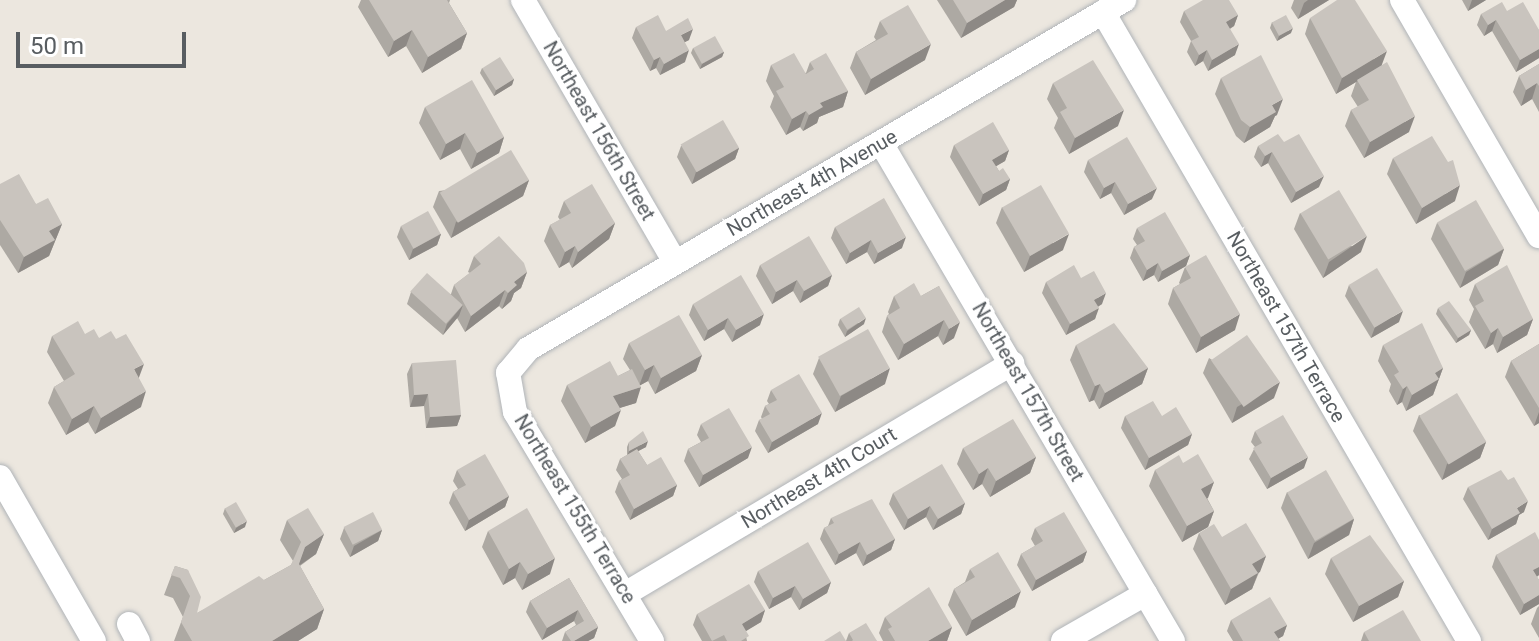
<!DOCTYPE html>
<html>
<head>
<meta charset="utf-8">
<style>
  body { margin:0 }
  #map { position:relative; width:1539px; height:641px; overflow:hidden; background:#ece7df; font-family:Roboto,sans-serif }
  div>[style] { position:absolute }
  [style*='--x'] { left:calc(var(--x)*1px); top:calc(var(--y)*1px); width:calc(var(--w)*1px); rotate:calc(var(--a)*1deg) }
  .roads { filter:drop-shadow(0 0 2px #b0b4b8) drop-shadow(0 0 2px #b0b4b8) }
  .minor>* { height:24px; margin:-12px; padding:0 12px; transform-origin:12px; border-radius:12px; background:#fff }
  .wall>* { inset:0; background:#ada9a3 }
  .shaded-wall>* { inset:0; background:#8d8985 }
  .building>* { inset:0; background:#c9c4be; transform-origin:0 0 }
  span { translate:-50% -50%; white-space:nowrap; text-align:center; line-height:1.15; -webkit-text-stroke:6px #fff; paint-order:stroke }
  .street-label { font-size:20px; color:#585d61 }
  .scale { position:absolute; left:16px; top:32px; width:170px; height:36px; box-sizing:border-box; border:4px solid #585d61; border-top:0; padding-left:10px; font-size:24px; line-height:28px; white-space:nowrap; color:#585d61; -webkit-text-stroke:6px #fff; paint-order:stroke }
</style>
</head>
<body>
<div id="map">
  <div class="roads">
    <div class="minor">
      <div style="--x:523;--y:0;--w:303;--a:59.9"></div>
      <div style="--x:1402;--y:0;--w:273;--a:59.9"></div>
      <div style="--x:1103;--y:12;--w:728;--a:59.81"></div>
      <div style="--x:881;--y:143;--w:577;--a:59.61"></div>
      <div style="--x:0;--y:477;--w:189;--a:60.2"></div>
      <div style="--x:625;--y:594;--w:451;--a:-30.8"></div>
      <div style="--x:129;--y:624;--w:19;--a:62"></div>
      <div style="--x:652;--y:641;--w:267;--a:-120.9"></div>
      <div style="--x:515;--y:412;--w:40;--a:-100"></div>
      <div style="--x:508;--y:373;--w:31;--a:-50"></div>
      <div style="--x:528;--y:349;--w:691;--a:-30.35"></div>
      <div style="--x:1063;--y:641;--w:95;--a:-29.8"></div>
    </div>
  </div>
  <div class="wall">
    <div style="clip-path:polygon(361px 0,450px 0,449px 3px,467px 33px,461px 49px,422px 73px,406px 46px,388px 57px,358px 7px)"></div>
    <div style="clip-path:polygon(937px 0,1017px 0,1014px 7px,961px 38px)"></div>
    <div style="clip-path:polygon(1294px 0,1329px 0,1298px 19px,1291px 8px)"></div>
    <div style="clip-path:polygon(1462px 0,1486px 0,1468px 11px)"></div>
    <div style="clip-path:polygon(1184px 11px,1238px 15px,1234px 26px,1230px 29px,1235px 55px,1208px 71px,1203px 61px,1195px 66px,1187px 52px,1191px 41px,1180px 22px)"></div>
    <div style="clip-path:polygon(1507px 11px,1539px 30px,1539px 58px,1516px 72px,1492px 31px,1484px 36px,1477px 25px,1481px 14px)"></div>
    <div style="clip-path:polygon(1310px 18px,1382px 65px,1409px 132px,1364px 158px,1345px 126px,1351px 110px,1358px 107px,1351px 96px,1356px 82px,1336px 94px,1305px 34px)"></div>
    <div style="clip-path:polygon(880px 21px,925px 60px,865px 95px,850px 68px,856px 52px,876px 40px,874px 37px)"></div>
    <div style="clip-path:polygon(1272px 22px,1291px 33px,1277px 41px,1270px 28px)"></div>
    <div style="clip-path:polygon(636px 27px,666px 31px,689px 40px,685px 42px,685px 62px,660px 75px,656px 68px,650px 71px,632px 38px)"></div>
    <div style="clip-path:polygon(693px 48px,724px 52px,722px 57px,700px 69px,691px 53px)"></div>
    <div style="clip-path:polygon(810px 62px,848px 91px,843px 107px,819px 117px,817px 123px,803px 131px,800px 127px,786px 135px,770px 107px,774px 96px,766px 81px,771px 65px,806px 73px)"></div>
    <div style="clip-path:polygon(1539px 64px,1539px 112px,1532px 99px,1521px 106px,1513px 92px,1519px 76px)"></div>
    <div style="clip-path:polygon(482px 68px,514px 79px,512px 85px,494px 96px,480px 73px)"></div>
    <div style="clip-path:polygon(1221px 78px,1277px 115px,1275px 116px,1270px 127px,1244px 143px,1236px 136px,1215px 94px)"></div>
    <div style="clip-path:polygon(1053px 83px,1118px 126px,1069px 154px,1054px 128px,1058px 118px,1047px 99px)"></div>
    <div style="clip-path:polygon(425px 107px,504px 137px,499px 153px,471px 169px,460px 149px,440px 160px,419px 123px)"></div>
    <div style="clip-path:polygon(1284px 142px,1319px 187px,1291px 203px,1268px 163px,1261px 167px,1254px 157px,1258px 146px)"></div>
    <div style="clip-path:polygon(954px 145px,1009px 150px,1005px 161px,996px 166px,999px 171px,1010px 179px,1006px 190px,979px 206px,950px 157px)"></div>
    <div style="clip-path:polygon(681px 146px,739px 148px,735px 159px,692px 184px,677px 157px)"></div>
    <div style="clip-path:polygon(1393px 158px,1455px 201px,1416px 224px,1387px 174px)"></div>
    <div style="clip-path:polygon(1088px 160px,1152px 199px,1124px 215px,1111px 193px,1100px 199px,1084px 172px)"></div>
    <div style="clip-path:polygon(529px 180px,523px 196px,451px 238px,433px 207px,439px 191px)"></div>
    <div style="clip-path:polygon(0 184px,36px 204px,62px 224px,49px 256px,18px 273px,0 245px)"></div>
    <div style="clip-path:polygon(564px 201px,615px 223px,609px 239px,572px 268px,569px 262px,559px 268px,544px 241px,550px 225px,560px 220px,558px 217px)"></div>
    <div style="clip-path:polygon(1002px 207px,1063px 250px,1024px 272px,996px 223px)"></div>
    <div style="clip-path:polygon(1300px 213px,1361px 252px,1323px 278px,1294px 229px)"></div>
    <div style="clip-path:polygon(1437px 223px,1504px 249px,1498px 265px,1460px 288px,1431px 239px)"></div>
    <div style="clip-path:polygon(401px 226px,441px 234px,437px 245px,409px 260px,397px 237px)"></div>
    <div style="clip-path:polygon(835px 227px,902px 248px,874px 264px,867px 252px,846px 264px,831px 238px)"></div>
    <div style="clip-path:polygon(1137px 228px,1190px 255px,1186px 266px,1158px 282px,1154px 275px,1143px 281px,1130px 258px,1134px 247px,1137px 245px,1133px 239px)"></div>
    <div style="clip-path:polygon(474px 256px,527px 272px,521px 288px,514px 293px,511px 301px,502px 309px,499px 306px,465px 332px,457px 318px,443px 335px,407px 304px,411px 292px,451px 294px,454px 285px,470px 273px,468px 272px)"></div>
    <div style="clip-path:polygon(760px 265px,832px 275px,828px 286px,800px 303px,793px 291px,772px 304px,756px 276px)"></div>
    <div style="clip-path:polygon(1185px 267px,1235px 330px,1196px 353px,1168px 304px,1173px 288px,1180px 284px,1179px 283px)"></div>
    <div style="clip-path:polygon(1081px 278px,1102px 304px,1098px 307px,1095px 319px,1066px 335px,1042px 293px,1046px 282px)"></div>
    <div style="clip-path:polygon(1475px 284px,1533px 319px,1527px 335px,1497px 353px,1493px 344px,1485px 349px,1469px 322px,1474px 309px,1469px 300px)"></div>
    <div style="clip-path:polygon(1349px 285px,1399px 322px,1371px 338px,1345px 296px)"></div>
    <div style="clip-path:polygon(939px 286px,954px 338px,943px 345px,938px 336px,898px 360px,882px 332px,887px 316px,889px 314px,888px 312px,894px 296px,921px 296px)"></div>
    <div style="clip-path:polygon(693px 304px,760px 325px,732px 342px,724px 329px,704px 341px,689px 315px)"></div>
    <div style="clip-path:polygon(1438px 308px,1471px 330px,1469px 335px,1456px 343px,1436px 314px)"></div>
    <div style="clip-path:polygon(840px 319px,864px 324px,845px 337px,838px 325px)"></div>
    <div style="clip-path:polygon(85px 334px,99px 338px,139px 378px,141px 407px,95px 434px,88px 422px,66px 435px,48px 403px,54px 387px,64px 381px,47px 352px,52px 336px)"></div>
    <div style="clip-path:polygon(629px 343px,702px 355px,696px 371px,655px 394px,648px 381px,640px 385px,636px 403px,619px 408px,615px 426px,585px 443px,561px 401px,567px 385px,618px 376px,630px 370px,623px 359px)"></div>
    <div style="clip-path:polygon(1539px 344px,1539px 423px,1534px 426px,1505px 377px,1511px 361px)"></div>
    <div style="clip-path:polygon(1076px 345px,1148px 368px,1142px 384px,1099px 409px,1094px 400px,1089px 402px,1070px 360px)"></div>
    <div style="clip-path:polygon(1383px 345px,1443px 368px,1433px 395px,1406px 411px,1402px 402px,1397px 405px,1389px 391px,1391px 384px,1378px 361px)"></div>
    <div style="clip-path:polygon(819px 358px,885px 384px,835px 412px,813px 374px)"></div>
    <div style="clip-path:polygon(1209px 358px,1274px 398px,1232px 423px,1203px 373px)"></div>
    <div style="clip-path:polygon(412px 363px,461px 415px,457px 426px,426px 428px,424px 406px,410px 407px,407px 374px)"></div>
    <div style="clip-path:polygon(771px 390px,818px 424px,768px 453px,755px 431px,759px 420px,762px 419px,761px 417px,765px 406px,769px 404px,767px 401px)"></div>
    <div style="clip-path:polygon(1419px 415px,1486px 442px,1480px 458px,1442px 480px,1413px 431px)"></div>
    <div style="clip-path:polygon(1125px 416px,1162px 416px,1192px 434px,1188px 445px,1145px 470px,1121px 428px)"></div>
    <div style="clip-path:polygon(701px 424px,748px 458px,699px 487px,684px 461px,688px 449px,701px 442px,697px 435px)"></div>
    <div style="clip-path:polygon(1255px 431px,1304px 468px,1267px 489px,1249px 459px,1255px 447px,1251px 442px)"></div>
    <div style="clip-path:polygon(629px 442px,646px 447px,638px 451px,647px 465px,677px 485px,673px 496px,630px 520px,615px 492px,619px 481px,622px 479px,616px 470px,620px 459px,627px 455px,627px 447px)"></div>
    <div style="clip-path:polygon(963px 448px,1036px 457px,1030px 473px,990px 497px,982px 484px,973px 490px,957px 464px)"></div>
    <div style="clip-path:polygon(1183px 463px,1214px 482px,1207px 498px,1214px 511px,1208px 527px,1182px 542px,1149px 486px,1155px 470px)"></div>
    <div style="clip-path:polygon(457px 470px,509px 496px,505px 507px,465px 531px,449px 503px,453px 492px,458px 489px,453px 481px)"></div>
    <div style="clip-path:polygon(1468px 487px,1524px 512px,1519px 515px,1516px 524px,1488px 540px,1463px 499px)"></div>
    <div style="clip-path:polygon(1287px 492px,1354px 519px,1349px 535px,1308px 559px,1281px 508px)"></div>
    <div style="clip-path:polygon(893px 493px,965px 503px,961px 514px,933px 530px,926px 517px,904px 530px,889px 504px)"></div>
    <div style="clip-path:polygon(225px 508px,245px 527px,234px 533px,223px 514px)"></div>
    <div style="clip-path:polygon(831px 518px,895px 539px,891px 550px,863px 566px,856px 553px,835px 565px,820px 539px,824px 528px,828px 526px)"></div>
    <div style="clip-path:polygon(287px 520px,324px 534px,316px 554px,300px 566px,324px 609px,317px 629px,298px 641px,174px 641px,183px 617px,173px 598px,164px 595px,175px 566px,188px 570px,197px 613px,264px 580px,291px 565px,293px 561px,280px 540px)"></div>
    <div style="clip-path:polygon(344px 528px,382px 530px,378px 541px,350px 557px,340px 539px)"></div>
    <div style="clip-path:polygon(1035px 528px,1087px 551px,1083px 562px,1032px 591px,1017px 565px,1021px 554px,1035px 546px,1031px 539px)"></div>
    <div style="clip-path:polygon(488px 531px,550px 574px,522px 590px,515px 578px,503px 585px,482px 547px)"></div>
    <div style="clip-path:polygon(1199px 533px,1222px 537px,1266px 556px,1252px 589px,1225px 605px,1193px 549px)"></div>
    <div style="clip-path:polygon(1539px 540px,1539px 575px,1537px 577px,1539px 580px,1539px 604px,1520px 615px,1492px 567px,1496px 555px)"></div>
    <div style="clip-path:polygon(1331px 558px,1404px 581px,1398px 597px,1353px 622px,1325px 574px)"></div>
    <div style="clip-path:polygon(970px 569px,1015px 607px,966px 636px,948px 605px,954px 589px,965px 582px)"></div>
    <div style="clip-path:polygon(758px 571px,831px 582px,827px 593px,799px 610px,791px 597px,769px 609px,754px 582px)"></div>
    <div style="clip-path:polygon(569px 578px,598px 627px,594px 638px,588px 641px,562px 641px,565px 632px,576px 625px,574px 621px,542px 640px,526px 612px,530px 601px)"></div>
    <div style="clip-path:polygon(1539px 606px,1539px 638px,1531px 624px,1537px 608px)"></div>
    <div style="clip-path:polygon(765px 610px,761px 622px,745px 631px,747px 641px,702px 641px,693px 625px,697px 614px)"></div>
    <div style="clip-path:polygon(885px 617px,952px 627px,947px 641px,883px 641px,879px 633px)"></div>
    <div style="clip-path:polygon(1231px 620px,1287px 625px,1283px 636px,1278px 639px,1280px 641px,1233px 641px,1227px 631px)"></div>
    <div style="clip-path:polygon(1364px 632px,1421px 641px,1361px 641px)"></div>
    <div style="clip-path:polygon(849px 633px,877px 641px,846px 641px)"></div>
  </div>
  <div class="shaded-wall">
    <div style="clip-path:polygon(1005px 0,1017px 0,1014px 7px,961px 38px,967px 23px)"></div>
    <div style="clip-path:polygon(1308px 0,1329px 0,1298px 19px,1304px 3px)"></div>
    <div style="clip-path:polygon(1472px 0,1486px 0,1468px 11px)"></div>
    <div style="clip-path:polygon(1238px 15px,1234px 26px,1222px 33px,1226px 22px)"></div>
    <div style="clip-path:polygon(1496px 20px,1492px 31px,1484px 36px,1488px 25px)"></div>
    <div style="clip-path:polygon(1293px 28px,1291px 33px,1277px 41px,1279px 36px)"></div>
    <div style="clip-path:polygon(693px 29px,689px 40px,677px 46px,681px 35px)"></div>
    <div style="clip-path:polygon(412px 30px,406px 46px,388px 57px,394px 41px)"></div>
    <div style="clip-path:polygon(467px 33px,461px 49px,422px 73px,428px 57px)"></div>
    <div style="clip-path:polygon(931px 44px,925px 60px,865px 95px,871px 79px)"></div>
    <div style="clip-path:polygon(1239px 44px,1235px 55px,1208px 71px,1212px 60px)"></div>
    <div style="clip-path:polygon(1539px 49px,1539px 58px,1516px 72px,1520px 60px)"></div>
    <div style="clip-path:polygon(689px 50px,685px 62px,660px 75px,664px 64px)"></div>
    <div style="clip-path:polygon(1207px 50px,1203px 61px,1195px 66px,1199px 55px)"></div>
    <div style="clip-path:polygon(1387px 51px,1381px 67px,1336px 94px,1342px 78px)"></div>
    <div style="clip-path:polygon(724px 52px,722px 57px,700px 69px,702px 64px)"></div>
    <div style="clip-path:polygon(660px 57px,656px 68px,650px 71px,654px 60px)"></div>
    <div style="clip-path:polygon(514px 79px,512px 85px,494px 96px,496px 90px)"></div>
    <div style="clip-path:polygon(1537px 83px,1532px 99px,1521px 106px,1526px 90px)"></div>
    <div style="clip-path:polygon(848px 91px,843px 107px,819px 117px,817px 123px,803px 131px,809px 115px,820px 103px)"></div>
    <div style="clip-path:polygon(1283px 99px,1277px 115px,1275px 116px,1270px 127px,1244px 143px,1250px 127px,1272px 105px)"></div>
    <div style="clip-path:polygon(1124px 110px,1118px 126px,1069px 154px,1075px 138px)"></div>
    <div style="clip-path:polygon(806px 111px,800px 127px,786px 135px,792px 119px)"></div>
    <div style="clip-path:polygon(1415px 116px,1409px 132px,1364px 158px,1370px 142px)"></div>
    <div style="clip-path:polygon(465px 133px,460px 149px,440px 160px,446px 144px)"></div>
    <div style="clip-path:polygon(504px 137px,499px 153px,471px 169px,477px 153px)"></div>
    <div style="clip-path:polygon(739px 148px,735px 159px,692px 184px,696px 172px)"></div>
    <div style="clip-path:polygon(1009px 150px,1005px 161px,988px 171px,992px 160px)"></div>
    <div style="clip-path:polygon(1272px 152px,1268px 163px,1261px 167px,1265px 156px)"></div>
    <div style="clip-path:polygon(1324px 176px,1319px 187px,1291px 203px,1296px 192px)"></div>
    <div style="clip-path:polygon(1010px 179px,1006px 190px,979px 206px,983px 194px)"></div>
    <div style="clip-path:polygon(529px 180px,523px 196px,451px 238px,456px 222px)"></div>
    <div style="clip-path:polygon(1115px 182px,1111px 193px,1100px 199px,1104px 188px)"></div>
    <div style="clip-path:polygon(1460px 185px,1455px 201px,1416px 224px,1422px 208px)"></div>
    <div style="clip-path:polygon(1157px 188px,1152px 199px,1124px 215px,1128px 204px)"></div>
    <div style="clip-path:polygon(615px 223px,609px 239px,572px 268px,578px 252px)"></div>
    <div style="clip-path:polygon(62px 224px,49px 256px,18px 273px,24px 257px,49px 231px)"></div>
    <div style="clip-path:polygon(441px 234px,437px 245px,409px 260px,413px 249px)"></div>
    <div style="clip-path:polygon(1069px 234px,1063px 250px,1024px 272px,1030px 256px)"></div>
    <div style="clip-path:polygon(1367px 236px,1361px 252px,1323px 278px,1329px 262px)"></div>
    <div style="clip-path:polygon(906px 237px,902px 248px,874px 264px,878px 253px)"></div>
    <div style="clip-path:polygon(871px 240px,867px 252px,846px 264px,850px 253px)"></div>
    <div style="clip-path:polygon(575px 246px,569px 262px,559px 268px,565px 252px)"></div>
    <div style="clip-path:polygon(1504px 249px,1498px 265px,1460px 288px,1466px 272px)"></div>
    <div style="clip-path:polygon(1190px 255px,1186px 266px,1158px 282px,1162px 271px)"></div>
    <div style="clip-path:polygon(1158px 263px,1154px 275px,1143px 281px,1147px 270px)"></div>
    <div style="clip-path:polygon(527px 272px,521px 288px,514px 293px,511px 301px,502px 309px,508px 293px,514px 282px)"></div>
    <div style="clip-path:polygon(832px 275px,828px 286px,800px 303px,804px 291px)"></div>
    <div style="clip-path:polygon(797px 280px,793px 291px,772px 304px,776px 292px)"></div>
    <div style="clip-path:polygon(505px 290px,499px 306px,465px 332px,471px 316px)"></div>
    <div style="clip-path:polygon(1106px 293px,1102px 304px,1090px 311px,1094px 300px)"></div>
    <div style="clip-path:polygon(463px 305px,459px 316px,443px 335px,447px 324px)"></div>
    <div style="clip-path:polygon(1099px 308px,1095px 319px,1066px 335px,1070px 324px)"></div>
    <div style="clip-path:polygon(1403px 311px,1399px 322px,1371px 338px,1375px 327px)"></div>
    <div style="clip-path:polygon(764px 314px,760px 325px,732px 342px,736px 330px)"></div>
    <div style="clip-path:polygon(1240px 314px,1235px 330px,1196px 353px,1201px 337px)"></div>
    <div style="clip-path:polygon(728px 318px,724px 329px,704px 341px,708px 330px)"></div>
    <div style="clip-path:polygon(866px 318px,864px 324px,845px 337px,847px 331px)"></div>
    <div style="clip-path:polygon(1533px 319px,1527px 335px,1497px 353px,1503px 337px)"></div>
    <div style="clip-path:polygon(944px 320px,938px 336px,898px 360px,904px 344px)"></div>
    <div style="clip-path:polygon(960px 322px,954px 338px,943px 345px,949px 329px)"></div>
    <div style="clip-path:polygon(1498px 328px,1493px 344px,1485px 349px,1491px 333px)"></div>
    <div style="clip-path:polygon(1471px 330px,1469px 335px,1456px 343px,1458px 338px)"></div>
    <div style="clip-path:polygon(702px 355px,696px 371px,655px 394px,661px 378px)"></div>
    <div style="clip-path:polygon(144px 364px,138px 380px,134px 369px)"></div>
    <div style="clip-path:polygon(654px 365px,648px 381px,639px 386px,645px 370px)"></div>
    <div style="clip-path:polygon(890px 368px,885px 384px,835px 412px,841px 396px)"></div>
    <div style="clip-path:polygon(1148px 368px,1142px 384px,1099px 409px,1105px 393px)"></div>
    <div style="clip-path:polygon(1443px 368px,1433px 395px,1406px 411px,1412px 395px,1435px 373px)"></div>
    <div style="clip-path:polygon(1280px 382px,1274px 398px,1232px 423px,1237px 407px)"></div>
    <div style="clip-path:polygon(1100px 384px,1094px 400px,1089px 402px,1095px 386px)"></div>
    <div style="clip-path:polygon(1407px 386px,1402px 402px,1397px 405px,1403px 389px)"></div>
    <div style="clip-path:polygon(641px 387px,636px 403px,607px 412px,613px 396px)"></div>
    <div style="clip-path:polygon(146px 391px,141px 407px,95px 434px,101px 418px)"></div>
    <div style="clip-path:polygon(428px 394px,424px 406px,410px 407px,414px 395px)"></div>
    <div style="clip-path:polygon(94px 406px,88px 422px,66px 435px,72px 419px)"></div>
    <div style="clip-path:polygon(621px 410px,615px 426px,585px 443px,591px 427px)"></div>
    <div style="clip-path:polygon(1539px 412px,1539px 423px,1534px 426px)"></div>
    <div style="clip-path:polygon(822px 413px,818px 424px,768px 453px,772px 442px)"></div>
    <div style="clip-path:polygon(461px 415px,457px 426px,426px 428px,430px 417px)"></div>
    <div style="clip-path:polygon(1192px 434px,1188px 445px,1145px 470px,1149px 458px)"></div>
    <div style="clip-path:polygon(648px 441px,646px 447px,627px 457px,629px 451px)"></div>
    <div style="clip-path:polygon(1486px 442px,1480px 458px,1442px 480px,1447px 464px)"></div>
    <div style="clip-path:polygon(752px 447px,748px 458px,699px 487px,703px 475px)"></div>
    <div style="clip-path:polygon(1036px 457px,1030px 473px,990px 497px,996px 481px)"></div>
    <div style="clip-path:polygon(1308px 457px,1304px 468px,1267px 489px,1271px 478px)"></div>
    <div style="clip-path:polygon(988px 468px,982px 484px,973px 490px,979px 474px)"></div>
    <div style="clip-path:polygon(1214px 482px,1208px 498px,1195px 505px,1201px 489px)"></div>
    <div style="clip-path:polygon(677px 485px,673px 496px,630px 520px,634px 509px)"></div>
    <div style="clip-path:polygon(509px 496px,505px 507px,465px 531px,469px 520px)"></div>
    <div style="clip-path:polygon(1528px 501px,1524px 512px,1519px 515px,1516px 524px,1488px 540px,1492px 529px,1517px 508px)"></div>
    <div style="clip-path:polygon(965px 503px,961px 514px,933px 530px,938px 519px)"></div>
    <div style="clip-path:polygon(930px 506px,926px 517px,904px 530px,908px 519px)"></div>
    <div style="clip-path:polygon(1214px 511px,1208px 527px,1182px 542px,1187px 526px)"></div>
    <div style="clip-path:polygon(1354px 519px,1349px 535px,1308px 559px,1314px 543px)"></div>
    <div style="clip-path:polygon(247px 521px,245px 527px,234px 533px,236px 528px)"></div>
    <div style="clip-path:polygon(382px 530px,378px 541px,350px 557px,354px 546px)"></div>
    <div style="clip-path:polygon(324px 534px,316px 554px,297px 567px,305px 547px)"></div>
    <div style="clip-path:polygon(895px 539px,891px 550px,863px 566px,867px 555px)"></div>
    <div style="clip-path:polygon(860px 542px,856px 553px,835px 565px,839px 554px)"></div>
    <div style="clip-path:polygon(1087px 551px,1083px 562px,1032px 591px,1036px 580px)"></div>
    <div style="clip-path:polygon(1266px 556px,1260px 572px,1247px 579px,1258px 573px,1252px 589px,1225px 605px,1231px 589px,1252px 564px)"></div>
    <div style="clip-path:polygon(555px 558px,550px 574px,522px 590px,528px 574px)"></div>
    <div style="clip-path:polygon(520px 562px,515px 578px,503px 585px,509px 569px)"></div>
    <div style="clip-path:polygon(1539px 567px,1539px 575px,1529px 581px,1533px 570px)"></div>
    <div style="clip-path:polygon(1404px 581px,1398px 597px,1353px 622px,1359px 606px)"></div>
    <div style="clip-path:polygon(831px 582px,827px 593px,799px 610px,803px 599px)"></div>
    <div style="clip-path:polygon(795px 586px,791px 597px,769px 609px,773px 598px)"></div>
    <div style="clip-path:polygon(1021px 591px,1015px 607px,966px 636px,972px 620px)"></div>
    <div style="clip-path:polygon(1539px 595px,1539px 604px,1520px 615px,1524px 604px)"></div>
    <div style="clip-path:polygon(324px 609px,317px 629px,298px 641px,272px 641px)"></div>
    <div style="clip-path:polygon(578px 610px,574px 621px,542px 640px,547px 628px)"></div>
    <div style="clip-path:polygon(765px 610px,761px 622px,738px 636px,742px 624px)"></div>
    <div style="clip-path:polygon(1287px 625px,1283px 636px,1274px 641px,1274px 632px)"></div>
    <div style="clip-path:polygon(598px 627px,594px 638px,588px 641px,574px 641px)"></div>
    <div style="clip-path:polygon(952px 627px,947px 641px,928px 641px)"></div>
  </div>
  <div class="building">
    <div style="clip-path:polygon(369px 0,447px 0,467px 33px,428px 57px,412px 30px,394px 41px)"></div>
    <div style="clip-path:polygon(953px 0,1005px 0,967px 23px)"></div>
    <div style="clip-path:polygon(1203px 0,1229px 0,1238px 15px,1226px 22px,1239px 44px,1212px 60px,1207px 50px,1199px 55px,1191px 41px,1199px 37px,1184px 11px)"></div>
    <div style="clip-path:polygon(1337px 0,1355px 0,1387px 51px,1342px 78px,1310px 18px)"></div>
    <div style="clip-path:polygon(1502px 2px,1507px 11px,1523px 2px,1539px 30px,1539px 49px,1520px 60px,1496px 20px,1488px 25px,1481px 14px)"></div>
    <div style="clip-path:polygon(908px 5px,931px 44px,871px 79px,856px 52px,888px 34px,880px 21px)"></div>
    <div style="clip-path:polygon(658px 15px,666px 31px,688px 18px,693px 29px,681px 35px,689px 50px,664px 64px,660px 57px,654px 60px,636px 27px)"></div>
    <div style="left:1286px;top:15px;width:15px;height:16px;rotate:62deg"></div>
    <div style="left:715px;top:36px;width:18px;height:25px;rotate:61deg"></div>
    <div style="clip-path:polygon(794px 53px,806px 74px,814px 69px,810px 62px,826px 53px,848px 91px,820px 103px,823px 107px,809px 115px,806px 111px,792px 119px,776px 91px,784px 87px,771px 65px)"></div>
    <div style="clip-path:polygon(1261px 55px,1283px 99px,1272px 105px,1276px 112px,1250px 127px,1241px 120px,1221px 78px)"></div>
    <div style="left:500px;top:57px;width:26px;height:21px;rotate:58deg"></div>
    <div style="clip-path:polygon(1093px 60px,1124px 110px,1075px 138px,1060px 112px,1067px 108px,1053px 83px)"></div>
    <div style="clip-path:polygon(1387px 62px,1415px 116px,1370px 142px,1351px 110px,1369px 100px,1357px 80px)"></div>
    <div style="clip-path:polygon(1539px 64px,1539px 86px,1537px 83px,1526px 90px,1519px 76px)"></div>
    <div style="clip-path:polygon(472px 80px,504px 137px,477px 153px,465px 133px,446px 144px,425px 107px)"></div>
    <div style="left:723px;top:120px;width:32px;height:49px;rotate:60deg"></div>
    <div style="clip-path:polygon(993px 122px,1009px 150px,992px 160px,999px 171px,1003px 168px,1010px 179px,983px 194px,954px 145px)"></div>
    <div style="clip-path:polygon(1278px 134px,1284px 142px,1299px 134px,1324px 176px,1296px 192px,1272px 152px,1265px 156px,1258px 146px)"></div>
    <div style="clip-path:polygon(1432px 136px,1448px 162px,1453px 160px,1460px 185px,1422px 208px,1393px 158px)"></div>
    <div style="clip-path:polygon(1127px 137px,1157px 188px,1128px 204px,1115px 182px,1104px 188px,1088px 160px)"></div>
    <div style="left:511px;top:150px;width:35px;height:83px;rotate:59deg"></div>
    <div style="clip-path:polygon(19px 174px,36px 204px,48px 198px,62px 224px,49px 231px,55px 240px,24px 257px,0 220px,0 184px)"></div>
    <div style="clip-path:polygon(592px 184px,615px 223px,578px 252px,575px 246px,565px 252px,550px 225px,571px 213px,564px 201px)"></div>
    <div style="left:1041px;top:185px;width:56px;height:45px;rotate:60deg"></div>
    <div style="left:1339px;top:190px;width:54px;height:45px;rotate:59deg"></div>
    <div style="clip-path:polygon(884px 198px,906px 237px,878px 253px,871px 240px,850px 253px,835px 227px)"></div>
    <div style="left:1476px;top:200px;width:56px;height:45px;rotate:60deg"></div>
    <div style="left:428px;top:211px;width:26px;height:31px;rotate:61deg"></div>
    <div style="clip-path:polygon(1165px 212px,1190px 255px,1162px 271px,1158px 263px,1147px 270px,1134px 247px,1145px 241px,1137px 228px)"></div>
    <div style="clip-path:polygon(499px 236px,524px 263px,527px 272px,514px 282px,517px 285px,508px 293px,505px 290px,471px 316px,454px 285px,481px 264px,474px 256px)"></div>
    <div style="clip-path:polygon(809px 236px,832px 275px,804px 291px,797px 280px,776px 292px,760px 265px)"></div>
    <div style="clip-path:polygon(1206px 255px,1240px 314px,1201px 337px,1173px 288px,1191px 278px,1185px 267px)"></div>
    <div style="clip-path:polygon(1074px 265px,1081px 278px,1094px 271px,1106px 293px,1094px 300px,1099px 308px,1070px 324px,1046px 282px)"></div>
    <div style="clip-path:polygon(1507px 265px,1533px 319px,1503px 337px,1498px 328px,1491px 333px,1475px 306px,1484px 301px,1475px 284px)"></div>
    <div style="left:1377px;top:268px;width:50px;height:33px;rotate:59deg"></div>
    <div style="left:427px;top:273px;width:48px;height:25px;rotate:42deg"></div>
    <div style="clip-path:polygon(741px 275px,764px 314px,736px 330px,728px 318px,708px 330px,693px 304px)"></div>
    <div style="clip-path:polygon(914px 283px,921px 296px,939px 286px,960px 322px,949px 329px,944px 320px,904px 344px,887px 316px,900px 308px,894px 296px)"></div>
    <div style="clip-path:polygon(1449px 301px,1471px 330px,1458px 338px,1438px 308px)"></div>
    <div style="left:859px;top:307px;width:13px;height:22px;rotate:58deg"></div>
    <div style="clip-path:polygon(679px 315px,702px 355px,661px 378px,654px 365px,645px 370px,629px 343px)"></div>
    <div style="clip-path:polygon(78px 321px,85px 334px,94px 329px,99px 338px,111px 331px,116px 339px,126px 334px,144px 364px,134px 369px,146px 391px,101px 418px,94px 406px,72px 419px,54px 387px,75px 374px,52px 336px)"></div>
    <div style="clip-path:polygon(1114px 323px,1148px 368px,1105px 393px,1100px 384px,1095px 386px,1076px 345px)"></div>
    <div style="clip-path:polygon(1422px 323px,1443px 368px,1435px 373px,1439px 379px,1412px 395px,1407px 386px,1403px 389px,1394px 375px,1399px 372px,1383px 345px)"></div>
    <div style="left:868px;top:329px;width:45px;height:57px;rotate:61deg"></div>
    <div style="left:1247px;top:335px;width:57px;height:44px;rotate:55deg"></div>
    <div style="clip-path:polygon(1539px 344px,1539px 408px,1511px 361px)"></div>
    <div style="clip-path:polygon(456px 360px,461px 415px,430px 417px,428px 394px,414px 395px,412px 363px)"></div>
    <div style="clip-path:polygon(610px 361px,618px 376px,632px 369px,641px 387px,613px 396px,621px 410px,591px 427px,567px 385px)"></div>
    <div style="clip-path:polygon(799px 374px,822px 413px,772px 442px,759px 420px,770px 414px,765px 406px,777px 400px,771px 390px)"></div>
    <div style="left:1457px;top:393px;width:57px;height:44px;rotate:59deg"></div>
    <div style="clip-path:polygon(1153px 401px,1162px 416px,1176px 407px,1192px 434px,1149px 458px,1125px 416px)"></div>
    <div style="clip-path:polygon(729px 408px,752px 447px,703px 475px,688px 449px,709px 438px,701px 424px)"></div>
    <div style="clip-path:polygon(1283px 415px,1308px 457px,1271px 478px,1253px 448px,1262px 443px,1255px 431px)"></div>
    <div style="clip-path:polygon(1013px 419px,1036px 457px,996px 481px,988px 468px,979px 474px,963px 448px)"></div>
    <div style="clip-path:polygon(643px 431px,648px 441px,629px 451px,629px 442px)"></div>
    <div style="clip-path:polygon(637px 449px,647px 465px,661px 457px,677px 485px,634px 509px,619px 481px,630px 475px,620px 459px)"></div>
    <div style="clip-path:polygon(485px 454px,509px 496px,469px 520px,453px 492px,466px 485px,457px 470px)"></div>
    <div style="clip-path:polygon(1198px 454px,1214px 482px,1201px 489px,1214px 511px,1187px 526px,1155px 470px,1179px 455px,1183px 463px)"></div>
    <div style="clip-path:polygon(942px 464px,965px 503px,938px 519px,930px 506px,908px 519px,893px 493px)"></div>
    <div style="left:1326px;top:470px;width:56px;height:45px;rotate:60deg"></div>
    <div style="clip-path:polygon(1501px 470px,1508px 480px,1514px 477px,1528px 501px,1517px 508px,1520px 513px,1492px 529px,1468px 487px)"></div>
    <div style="clip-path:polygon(872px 499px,895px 539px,867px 555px,860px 542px,839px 554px,824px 528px,834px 523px,831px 518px)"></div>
    <div style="left:236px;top:502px;width:22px;height:13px;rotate:60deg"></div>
    <div style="clip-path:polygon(308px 508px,324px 534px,305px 547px,299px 564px,324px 609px,272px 641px,192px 641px,181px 622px,190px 596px,180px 578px,171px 575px,175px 566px,188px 570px,201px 597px,197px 613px,259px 576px,264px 580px,291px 565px,301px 542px,287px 520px)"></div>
    <div style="clip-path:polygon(527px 508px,555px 558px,528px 574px,520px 562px,509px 569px,488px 531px)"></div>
    <div style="left:373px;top:512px;width:20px;height:33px;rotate:63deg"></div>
    <div style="clip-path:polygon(1064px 512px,1087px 551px,1036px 580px,1021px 554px,1043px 541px,1035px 528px)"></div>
    <div style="clip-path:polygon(1246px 523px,1266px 556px,1252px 564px,1258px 573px,1231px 589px,1199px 533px,1214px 524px,1222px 537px)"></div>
    <div style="clip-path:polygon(1535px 532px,1539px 540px,1539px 567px,1533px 570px,1539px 580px,1539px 595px,1524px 604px,1496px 555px)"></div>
    <div style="clip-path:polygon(1370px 535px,1404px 581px,1359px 606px,1331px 558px)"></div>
    <div style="clip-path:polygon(808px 542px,831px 582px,803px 599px,795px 586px,773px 598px,758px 571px)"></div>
    <div style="clip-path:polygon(998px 552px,1021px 591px,972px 620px,954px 589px,975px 577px,970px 569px)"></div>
    <div style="clip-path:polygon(569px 578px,598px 627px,574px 641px,571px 641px,565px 632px,584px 621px,578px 610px,547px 628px,530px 601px)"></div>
    <div style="clip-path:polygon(749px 584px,765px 610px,742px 624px,749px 636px,741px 641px,727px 641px,724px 635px,712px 641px,697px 614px)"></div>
    <div style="clip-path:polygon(929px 587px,952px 627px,928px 641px,895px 641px,888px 629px,892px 627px,885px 617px)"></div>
    <div style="clip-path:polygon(1270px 597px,1287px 625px,1274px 632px,1280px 641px,1243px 641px,1231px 620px)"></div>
    <div style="clip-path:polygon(1403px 610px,1421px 641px,1369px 641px,1364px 632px)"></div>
    <div style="clip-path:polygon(866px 623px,877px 641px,852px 641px,853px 640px,849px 633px)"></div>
    <div style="clip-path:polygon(840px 631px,846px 641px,824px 641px)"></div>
  </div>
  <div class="street-label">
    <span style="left:599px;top:131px;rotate:60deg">Northeast 156th Street</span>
    <span style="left:812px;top:183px;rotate:-30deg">Northeast 4th Avenue</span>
    <span style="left:1286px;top:327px;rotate:60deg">Northeast 157th Terrace</span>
    <span style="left:1028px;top:392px;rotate:60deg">Northeast 157th Street</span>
    <span style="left:819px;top:478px;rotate:-31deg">Northeast 4th Court</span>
    <span style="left:575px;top:509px;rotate:59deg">Northeast 155th Terrace</span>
  </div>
  <div class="scale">50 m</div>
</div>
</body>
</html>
